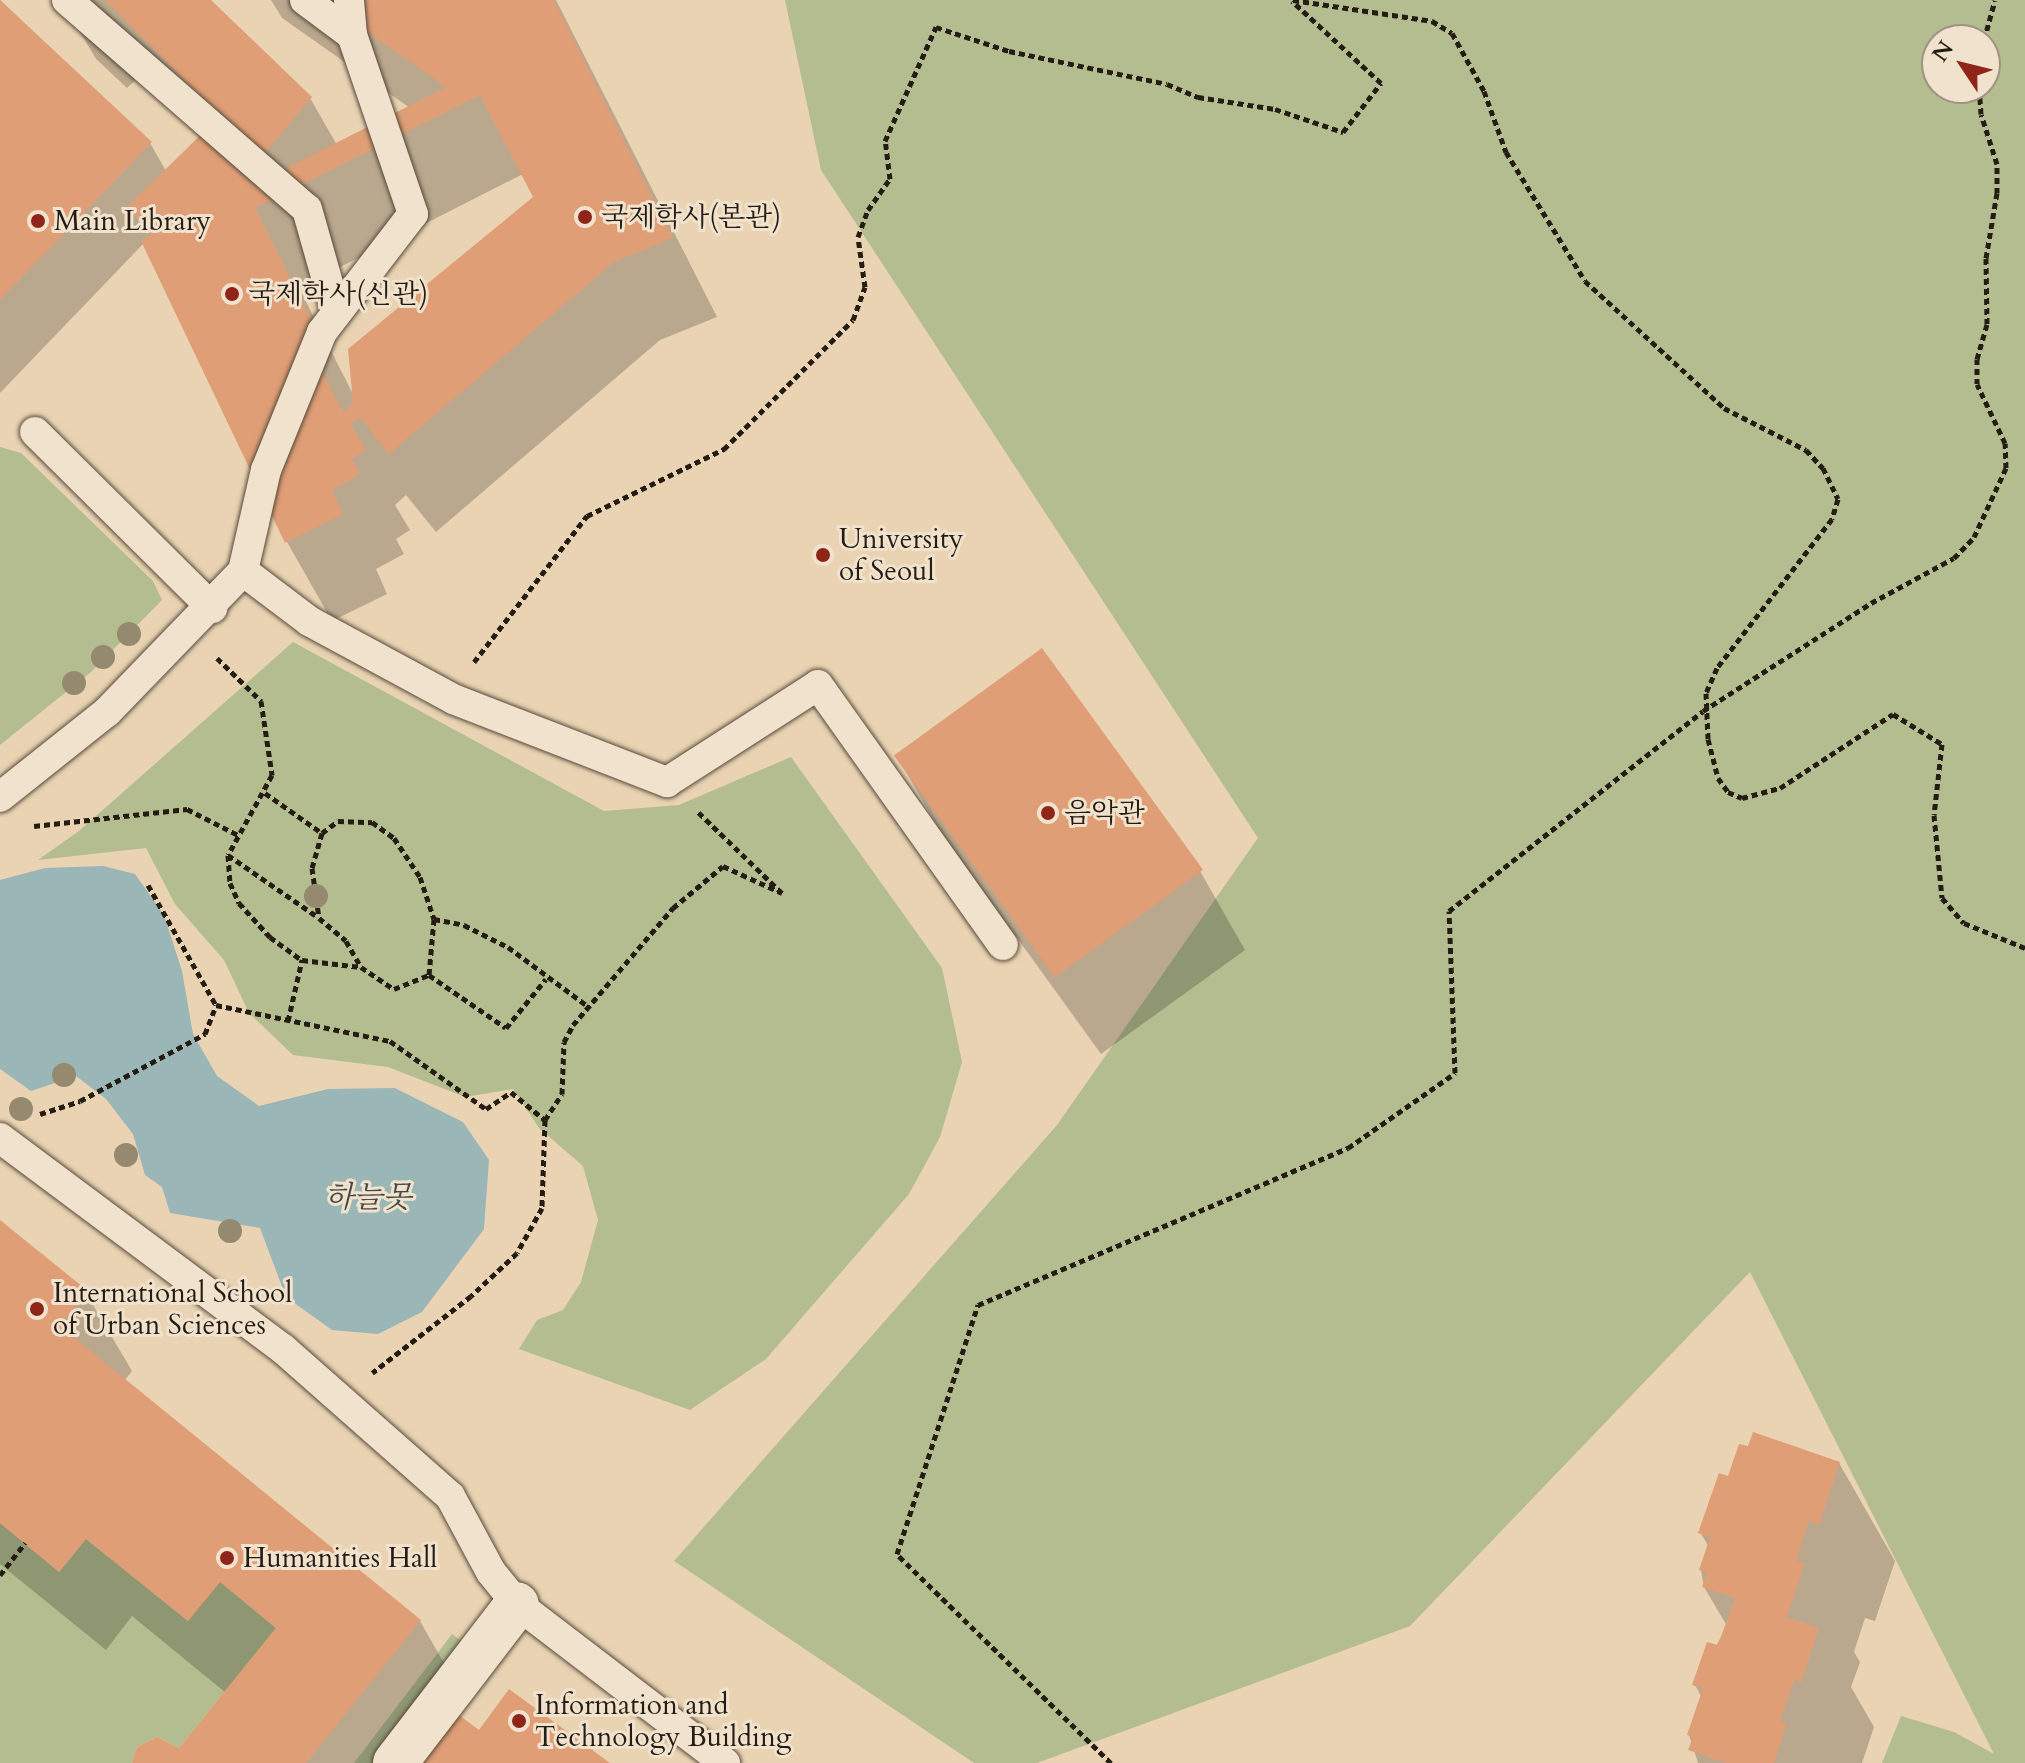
<!DOCTYPE html>
<html>
<head>
<meta charset="utf-8">
<style>
  body { margin:0 }
  #map { position:relative; width:2025px; height:1763px; overflow:hidden; background:#e9d3b2; font-family:Cardo,"Noto Serif KR",serif }
  div>[style] { position:absolute }
  [style*='--x'] { left:calc(var(--x)*1px); top:calc(var(--y)*1px); width:calc(var(--w)*1px); rotate:calc(var(--a)*1deg) }
  .green>* { inset:0; background:#b3bd8f }
  .water>* { inset:0; background:#9ab6b6 }
  .shadow>* { inset:0; background:#0003 }
  .building>* { inset:0; background:#df9e76; transform-origin:0 0 }
  .path>* { height:5px; margin-top:-2.5px; transform-origin:0; background:repeating-linear-gradient(90deg,#251d14 0 6px,transparent 0 10px) }
  .roads { filter:drop-shadow(0 0 2px #564a3c) drop-shadow(0 0 2px #564a3c) }
  .service>* { height:30px; margin:-15px; padding:0 15px; transform-origin:15px; border-radius:15px; background:#f1e2cd }
  .pedestrian>* { height:44px; margin:-22px; padding:0 22px; transform-origin:22px; border-radius:22px; background:#f1e2cd }
  .trees>* { width:24px; height:24px; margin:-12px; border-radius:50%; background:#95896f }
  .dots>* { width:22px; height:22px; translate:-50% -50%; box-sizing:border-box; border:4px solid #f1e2cd; border-radius:50% }
  span { translate:-50% -50%; white-space:nowrap; text-align:center; line-height:1.15; -webkit-text-stroke:6px #f1e2cd; paint-order:stroke }
  .poi-label { font-size:28px; color:#251d14 }
  .left { translate:0 -50%; text-align:left }
  .water-label { font-size:30px; color:#484b45; font-style:italic }
  .north { position:absolute; left:1921px; top:24px; width:80px; height:80px; box-sizing:border-box; background:#f1e2cd; border:2px solid #9f9383; border-radius:50%; rotate:305deg; font-size:22px; font-weight:700; line-height:32px; text-align:center; color:#251d14 }
  .north::after { content:''; display:block; margin:auto; width:28px; height:36px; background:#8f2418; clip-path:polygon(50% 0,100% 100%,50% 72%,0 100%) }
</style>
</head>
<body>
<div id="map">
  <div class="green">
    <div style="clip-path:polygon(evenodd,785px 0,2025px 0,2025px 1763px,1882px 1763px,1901px 1716px,1954px 1732px,1994px 1754px,1750px 1272px,1410px 1626px,1037px 1763px,974px 1763px,674px 1561px,1057px 1125px,1258px 838px,821px 170px,785px 0,1937px 40px,1985px 40px,1985px 88px,1937px 88px,1937px 40px)"></div>
    <div style="clip-path:polygon(0 447px,21px 453px,153px 581px,162px 600px,91px 672px,0 745px)"></div>
    <div style="clip-path:polygon(293px 642px,604px 811px,679px 805px,791px 757px,942px 968px,962px 1062px,940px 1137px,909px 1194px,766px 1359px,690px 1410px,519px 1349px,537px 1320px,563px 1310px,581px 1282px,598px 1220px,583px 1166px,539px 1128px,513px 1089px,465px 1097px,388px 1067px,293px 1055px,249px 1013px,224px 960px,175px 904px,146px 848px,38px 860px,79px 831px)"></div>
    <div style="clip-path:polygon(0 1523px,59px 1572px,86px 1539px,188px 1621px,220px 1582px,276px 1628px,179px 1748px,157px 1737px,137px 1747px,132px 1763px,0 1763px)"></div>
    <div style="clip-path:polygon(452px 1634px,472px 1648px,386px 1763px,354px 1763px)"></div>
  </div>
  <div class="water">
    <div style="clip-path:polygon(103px 866px,135px 874px,164px 915px,182px 971px,193px 1034px,217px 1076px,259px 1106px,328px 1089px,395px 1088px,463px 1122px,489px 1160px,484px 1229px,422px 1312px,378px 1334px,332px 1330px,286px 1297px,260px 1228px,170px 1213px,162px 1187px,145px 1175px,133px 1134px,106px 1099px,76px 1076px,31px 1091px,0 1069px,0 880px,45px 868px)"></div>
  </div>
  <div class="shadow">
    <div style="clip-path:polygon(evenodd,0 0,150px 143px,166px 171px,206px 132px,145px 71px,127px 88px,96px 59px,61px 0,208px 0,310px 98px,337px 145px,410px 108px,282px 18px,271px 0,556px 0,717px 317px,660px 340px,436px 532px,406px 495px,395px 505px,410px 530px,396px 539px,404px 554px,376px 569px,387px 594px,332px 621px,287px 542px,144px 243px,0 393px,0 0,523px 174px,535px 197px,355px 398px,299px 288px,523px 174px)"></div>
    <div style="clip-path:polygon(896px 755px,1200px 871px,1245px 950px,1101px 1054px,942px 834px)"></div>
    <div style="clip-path:polygon(0 1223px,86px 1293px,132px 1371px,124px 1381px,420px 1621px,465px 1700px,454px 1714px,479px 1733px,607px 1763px,134px 1763px,180px 1750px,226px 1693px,132px 1616px,106px 1650px,0 1564px)"></div>
    <div style="clip-path:polygon(1839px 1463px,1895px 1561px,1875px 1621px,1865px 1618px,1854px 1652px,1860px 1662px,1851px 1687px,1874px 1727px,1862px 1763px,1698px 1763px,1689px 1735px,1702px 1698px,1695px 1685px,1727px 1626px,1704px 1587px,1701px 1570px,1709px 1547px,1700px 1532px,1729px 1479px)"></div>
  </div>
  <div class="building">
    <div style="clip-path:polygon(0 0,152px 142px,0 300px)"></div>
    <div style="clip-path:polygon(evenodd,105px 0,211px 0,312px 97px,265px 153px,275px 174px,446px 87px,321px 0,554px 0,673px 238px,614px 262px,389px 454px,360px 417px,351px 425px,366px 450px,352px 459px,360px 474px,332px 490px,343px 514px,285px 543px,141px 241px,152px 234px,127px 207px,220px 116px,105px 0,480px 95px,533px 197px,348px 349px,353px 403px,343px 412px,317px 362px,325px 347px,255px 208px,480px 95px)"></div>
    <div style="left:1042px;top:648px;width:274px;height:183px;rotate:54deg"></div>
    <div style="clip-path:polygon(0 1220px,88px 1291px,60px 1326px,421px 1620px,306px 1763px,132px 1763px,137px 1747px,157px 1737px,179px 1748px,276px 1628px,220px 1582px,188px 1621px,86px 1539px,59px 1572px,0 1523px)"></div>
    <div style="clip-path:polygon(1753px 1432px,1840px 1462px,1819px 1525px,1809px 1521px,1796px 1561px,1805px 1563px,1787px 1617px,1819px 1628px,1801px 1683px,1795px 1679px,1780px 1721px,1787px 1723px,1774px 1763px,1726px 1763px,1688px 1750px,1693px 1737px,1687px 1735px,1703px 1688px,1692px 1685px,1707px 1642px,1718px 1645px,1735px 1598px,1702px 1587px,1707px 1573px,1699px 1570px,1710px 1537px,1698px 1533px,1719px 1473px,1728px 1476px,1739px 1444px,1748px 1446px)"></div>
    <div style="clip-path:polygon(509px 1689px,610px 1763px,417px 1763px,455px 1712px,479px 1730px)"></div>
  </div>
  <div class="path">
    <div style="--x:1293;--y:0;--w:141;--a:8.6"></div>
    <div style="--x:1432;--y:21;--w:23;--a:31"></div>
    <div style="--x:1452;--y:33;--w:66;--a:61.1"></div>
    <div style="--x:1484;--y:91;--w:65;--a:70.2"></div>
    <div style="--x:1506;--y:152;--w:151;--a:58.5"></div>
    <div style="--x:1585;--y:281;--w:188;--a:42.4"></div>
    <div style="--x:1724;--y:408;--w:92;--a:27.1"></div>
    <div style="--x:1806;--y:450;--w:25;--a:47"></div>
    <div style="--x:1823;--y:468;--w:34;--a:64"></div>
    <div style="--x:1838;--y:499;--w:21;--a:107"></div>
    <div style="--x:1832;--y:519;--w:188;--a:127.7"></div>
    <div style="--x:1717;--y:668;--w:27;--a:114"></div>
    <div style="--x:1706;--y:693;--w:46;--a:87.5"></div>
    <div style="--x:1708;--y:739;--w:40;--a:75.6"></div>
    <div style="--x:1718;--y:778;--w:17;--a:54"></div>
    <div style="--x:1728;--y:792;--w:15;--a:23"></div>
    <div style="--x:1742;--y:798;--w:39;--a:-15"></div>
    <div style="--x:1780;--y:788;--w:135;--a:-33.2"></div>
    <div style="--x:1893;--y:714;--w:57;--a:31.5"></div>
    <div style="--x:1942;--y:744;--w:71;--a:96.4"></div>
    <div style="--x:1934;--y:815;--w:83;--a:84.5"></div>
    <div style="--x:1942;--y:898;--w:33;--a:49"></div>
    <div style="--x:1964;--y:923;--w:66;--a:22.3"></div>
    <div style="--x:1984;--y:40;--w:41;--a:-74.6"></div>
    <div style="--x:217;--y:658;--w:62;--a:44.3"></div>
    <div style="--x:261;--y:701;--w:75;--a:81.5"></div>
    <div style="--x:272;--y:775;--w:91;--a:118.8"></div>
    <div style="--x:228;--y:855;--w:28;--a:86"></div>
    <div style="--x:230;--y:883;--w:22;--a:66"></div>
    <div style="--x:239;--y:903;--w:46;--a:47.6"></div>
    <div style="--x:270;--y:937;--w:39;--a:36"></div>
    <div style="--x:302;--y:960;--w:59;--a:6.8"></div>
    <div style="--x:474;--y:662;--w:185;--a:-52.3"></div>
    <div style="--x:587;--y:516;--w:153;--a:-26.1"></div>
    <div style="--x:724;--y:449;--w:182;--a:-45"></div>
    <div style="--x:853;--y:320;--w:35;--a:-70"></div>
    <div style="--x:865;--y:287;--w:50;--a:-98"></div>
    <div style="--x:858;--y:237;--w:29;--a:-70"></div>
    <div style="--x:868;--y:210;--w:38;--a:-55"></div>
    <div style="--x:890;--y:179;--w:38;--a:-97"></div>
    <div style="--x:885;--y:141;--w:125;--a:-65.9"></div>
    <div style="--x:936;--y:27;--w:77;--a:18.2"></div>
    <div style="--x:1009;--y:51;--w:161;--a:11.8"></div>
    <div style="--x:1167;--y:84;--w:34;--a:23"></div>
    <div style="--x:1198;--y:97;--w:78;--a:8.9"></div>
    <div style="--x:1275;--y:109;--w:72;--a:18.7"></div>
    <div style="--x:1343;--y:132;--w:62;--a:-52.2"></div>
    <div style="--x:1381;--y:83;--w:121;--a:-137.3"></div>
    <div style="--x:265;--y:793;--w:70;--a:35.1"></div>
    <div style="--x:322;--y:833;--w:20;--a:-37"></div>
    <div style="--x:338;--y:821;--w:34;--a:2"></div>
    <div style="--x:372;--y:822;--w:27;--a:36"></div>
    <div style="--x:394;--y:838;--w:47;--a:56.3"></div>
    <div style="--x:420;--y:877;--w:44;--a:71.6"></div>
    <div style="--x:434;--y:919;--w:31;--a:11"></div>
    <div style="--x:464;--y:925;--w:49;--a:26.6"></div>
    <div style="--x:508;--y:947;--w:97;--a:36.6"></div>
    <div style="--x:34;--y:826;--w:154;--a:-6.3"></div>
    <div style="--x:187;--y:809;--w:57;--a:27"></div>
    <div style="--x:322;--y:833;--w:36;--a:106"></div>
    <div style="--x:312;--y:868;--w:50;--a:82"></div>
    <div style="--x:319;--y:918;--w:35;--a:40"></div>
    <div style="--x:346;--y:941;--w:30;--a:60"></div>
    <div style="--x:361;--y:967;--w:40;--a:34"></div>
    <div style="--x:394;--y:989;--w:38;--a:-22"></div>
    <div style="--x:228;--y:855;--w:109;--a:34.6"></div>
    <div style="--x:148;--y:885;--w:138;--a:60.5"></div>
    <div style="--x:216;--y:1005;--w:178;--a:11.7"></div>
    <div style="--x:390;--y:1041;--w:118;--a:35.3"></div>
    <div style="--x:486;--y:1109;--w:30;--a:-34"></div>
    <div style="--x:511;--y:1092;--w:44;--a:39.5"></div>
    <div style="--x:545;--y:1120;--w:88;--a:92"></div>
    <div style="--x:542;--y:1208;--w:51;--a:119.1"></div>
    <div style="--x:517;--y:1253;--w:63;--a:136.9"></div>
    <div style="--x:471;--y:1296;--w:125;--a:142.1"></div>
    <div style="--x:434;--y:919;--w:56;--a:95.1"></div>
    <div style="--x:429;--y:975;--w:93;--a:34.5"></div>
    <div style="--x:506;--y:1028;--w:63;--a:-50.8"></div>
    <div style="--x:288;--y:1021;--w:63;--a:-77.1"></div>
    <div style="--x:40;--y:1114;--w:42;--a:-18"></div>
    <div style="--x:80;--y:1101;--w:142;--a:-28.2"></div>
    <div style="--x:205;--y:1034;--w:31;--a:-69"></div>
    <div style="--x:545;--y:1120;--w:31;--a:-57"></div>
    <div style="--x:562;--y:1094;--w:52;--a:-87.8"></div>
    <div style="--x:564;--y:1042;--w:19;--a:-62"></div>
    <div style="--x:573;--y:1025;--w:154;--a:-49.5"></div>
    <div style="--x:673;--y:908;--w:65;--a:-40"></div>
    <div style="--x:723;--y:866;--w:65;--a:24.6"></div>
    <div style="--x:782;--y:893;--w:117;--a:-136"></div>
    <div style="--x:0;--y:1575;--w:41;--a:-52"></div>
    <div style="--x:1111;--y:1763;--w:299;--a:-135.7"></div>
    <div style="--x:897;--y:1554;--w:262;--a:-72"></div>
    <div style="--x:978;--y:1305;--w:402;--a:-23"></div>
    <div style="--x:1348;--y:1148;--w:131;--a:-35"></div>
    <div style="--x:1455;--y:1073;--w:162;--a:-92.1"></div>
    <div style="--x:1449;--y:911;--w:323;--a:-38.2"></div>
    <div style="--x:1703;--y:711;--w:200;--a:-32.7"></div>
    <div style="--x:1871;--y:603;--w:94;--a:-28.5"></div>
    <div style="--x:1954;--y:558;--w:29;--a:-46"></div>
    <div style="--x:1974;--y:537;--w:76;--a:-65.1"></div>
    <div style="--x:2006;--y:468;--w:25;--a:-92"></div>
    <div style="--x:2005;--y:443;--w:65;--a:-115.4"></div>
    <div style="--x:1977;--y:384;--w:25;--a:-90"></div>
    <div style="--x:1977;--y:359;--w:36;--a:-74"></div>
    <div style="--x:1987;--y:324;--w:66;--a:-90.9"></div>
    <div style="--x:1986;--y:258;--w:66;--a:-80.4"></div>
    <div style="--x:1997;--y:193;--w:29;--a:-90"></div>
    <div style="--x:1997;--y:164;--w:52;--a:-107.7"></div>
    <div style="--x:1981;--y:114;--w:26;--a:-94"></div>
  </div>
  <div class="roads">
    <div class="service">
      <div style="--x:67;--y:0;--w:318;--a:41.1"></div>
      <div style="--x:307;--y:209;--w:103;--a:74.2"></div>
      <div style="--x:305;--y:0;--w:59;--a:36.7"></div>
      <div style="--x:35;--y:432;--w:250;--a:44.8"></div>
      <div style="--x:243;--y:571;--w:83;--a:37.1"></div>
      <div style="--x:309;--y:621;--w:164;--a:28.4"></div>
      <div style="--x:453;--y:699;--w:230;--a:21.2"></div>
      <div style="--x:667;--y:782;--w:179;--a:-32.7"></div>
      <div style="--x:818;--y:685;--w:319;--a:54.6"></div>
      <div style="--x:0;--y:797;--w:137;--a:-38.5"></div>
      <div style="--x:107;--y:712;--w:196;--a:-46"></div>
      <div style="--x:243;--y:571;--w:104;--a:-77.2"></div>
      <div style="--x:266;--y:470;--w:149;--a:-67.9"></div>
      <div style="--x:322;--y:332;--w:149;--a:-52.4"></div>
      <div style="--x:413;--y:214;--w:189;--a:-108.8"></div>
      <div style="--x:352;--y:35;--w:35;--a:-95"></div>
      <div style="--x:0;--y:1138;--w:353;--a:36.7"></div>
      <div style="--x:283;--y:1349;--w:222;--a:41.4"></div>
      <div style="--x:450;--y:1496;--w:86;--a:61.7"></div>
      <div style="--x:491;--y:1572;--w:41;--a:50.9"></div>
      <div style="--x:517;--y:1604;--w:262;--a:37.4"></div>
    </div>
    <div class="pedestrian">
      <div style="--x:395;--y:1763;--w:200;--a:-52.5"></div>
    </div>
  </div>
  <div class="trees">
    <div style="left:129px;top:634px"></div>
    <div style="left:103px;top:657px"></div>
    <div style="left:74px;top:683px"></div>
    <div style="left:316px;top:896px"></div>
    <div style="left:64px;top:1075px"></div>
    <div style="left:21px;top:1109px"></div>
    <div style="left:126px;top:1155px"></div>
    <div style="left:230px;top:1231px"></div>
  </div>
  <div class="dots">
    <div style="left:585px;top:217px;background:#8f2418"></div>
    <div style="left:38px;top:221px;background:#8f2418"></div>
    <div style="left:232px;top:294px;background:#8f2418"></div>
    <div style="left:823px;top:555px;background:#8f2418"></div>
    <div style="left:1048px;top:813px;background:#8f2418"></div>
    <div style="left:37px;top:1309px;background:#8f2418"></div>
    <div style="left:227px;top:1558px;background:#8f2418"></div>
    <div style="left:519px;top:1721px;background:#8f2418"></div>
  </div>
  <div class="poi-label">
    <span class="left" style="left:601px;top:217px">국제학사(본관)</span>
    <span class="left" style="left:54px;top:221px">Main Library</span>
    <span class="left" style="left:248px;top:294px">국제학사(신관)</span>
    <span class="left" style="left:839px;top:555px">University<br>of Seoul</span>
    <span class="left" style="left:1064px;top:813px">음악관</span>
    <span class="left" style="left:53px;top:1309px">International School<br>of Urban Sciences</span>
    <span class="left" style="left:243px;top:1558px">Humanities Hall</span>
    <span class="left" style="left:535px;top:1721px">Information and<br>Technology Building</span>
  </div>
  <div class="water-label">
    <span style="left:368px;top:1198px">하늘못</span>
  </div>
  <div class="north">N</div>
</div>
</body>
</html>
